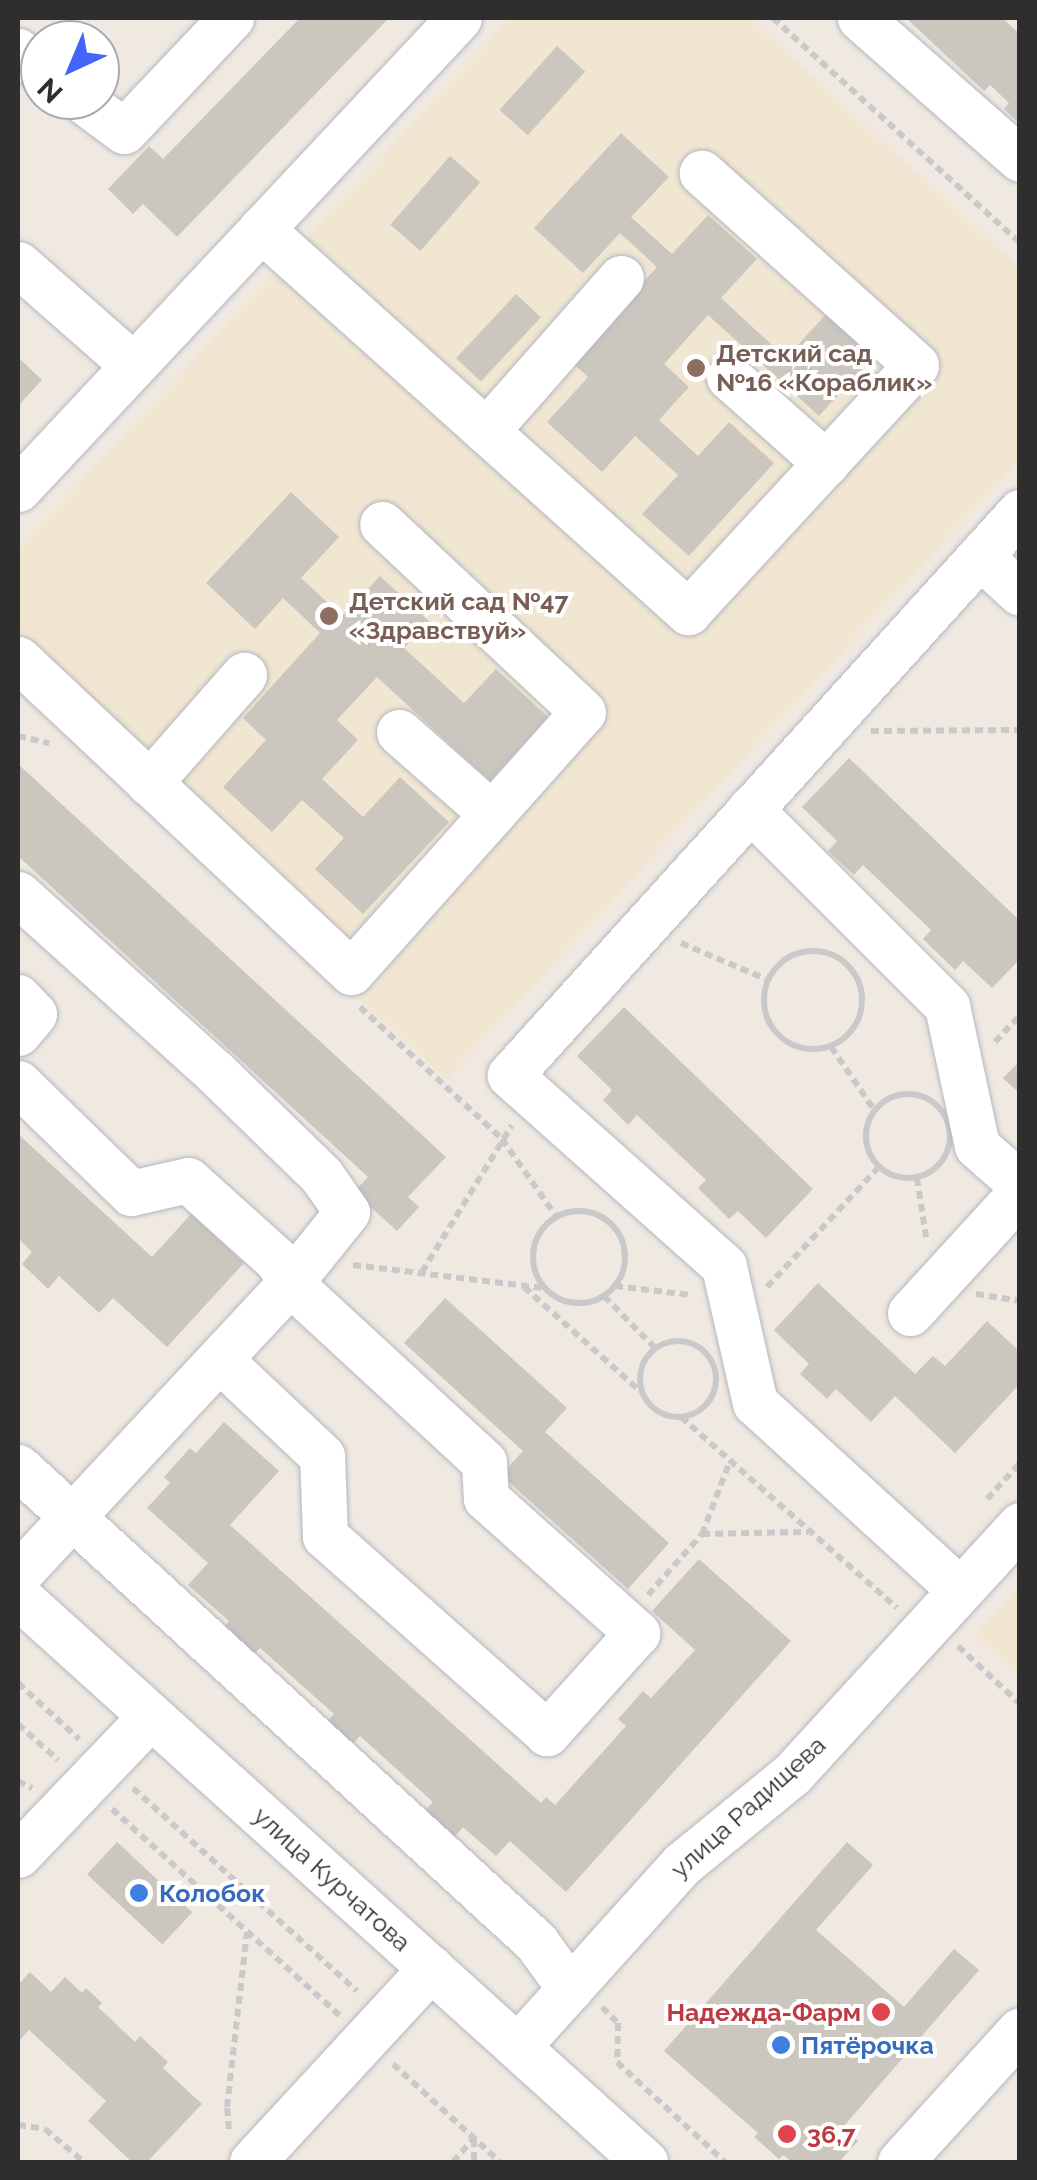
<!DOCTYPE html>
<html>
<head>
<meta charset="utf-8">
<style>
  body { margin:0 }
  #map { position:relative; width:1037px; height:2180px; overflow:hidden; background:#efe9e1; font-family:Raleway,sans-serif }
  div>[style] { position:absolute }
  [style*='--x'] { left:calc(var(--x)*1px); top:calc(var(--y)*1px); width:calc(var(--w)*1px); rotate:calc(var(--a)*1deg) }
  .education>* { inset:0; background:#f0e6d1 }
  .building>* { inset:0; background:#cbc7bf; transform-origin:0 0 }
  .path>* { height:6px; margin-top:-3px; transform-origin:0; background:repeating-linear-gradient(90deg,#c9c9c9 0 8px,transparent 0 13px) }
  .path>.ring { margin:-3px; padding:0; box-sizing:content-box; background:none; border:6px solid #c9c9c9; border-radius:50% }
  .roads { filter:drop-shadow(0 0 2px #b4b7c1) drop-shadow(0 0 2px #b4b7c1) }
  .minor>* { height:45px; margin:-22.5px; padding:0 22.5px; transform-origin:22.5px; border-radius:22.5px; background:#fff }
  .dots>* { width:28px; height:28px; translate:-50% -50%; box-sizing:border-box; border:5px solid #fff; border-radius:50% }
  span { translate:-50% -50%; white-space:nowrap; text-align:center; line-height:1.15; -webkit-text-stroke:8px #fff; paint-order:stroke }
  .education-label { font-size:25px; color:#785e54; font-weight:700 }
  .left { translate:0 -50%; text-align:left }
  .street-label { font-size:25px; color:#2e2e2e }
  .shop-label { font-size:25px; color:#366cbe; font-weight:700 }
  .health-label { font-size:25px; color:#be3a42; font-weight:700 }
  .right { translate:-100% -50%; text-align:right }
  .frame { position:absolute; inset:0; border:20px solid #2e2e2e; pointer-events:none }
  .north { position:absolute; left:20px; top:20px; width:100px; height:100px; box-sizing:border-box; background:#fff; border:2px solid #ababab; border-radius:50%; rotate:224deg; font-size:28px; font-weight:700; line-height:40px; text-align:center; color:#2e2e2e }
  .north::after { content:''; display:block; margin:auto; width:35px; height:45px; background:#4264fb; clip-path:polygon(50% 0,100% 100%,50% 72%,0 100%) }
</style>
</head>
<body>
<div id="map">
  <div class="education">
    <div style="clip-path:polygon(510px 18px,750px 18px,1019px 267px,1019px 461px,447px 1080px,18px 682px,18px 549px)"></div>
    <div style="clip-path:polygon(1019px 1587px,1019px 1677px,974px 1636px)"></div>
  </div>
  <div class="building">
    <div style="clip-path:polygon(300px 18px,389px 18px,177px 237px,143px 204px,133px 214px,108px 189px,149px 146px,163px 159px)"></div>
    <div style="clip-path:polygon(906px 18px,1002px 18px,1020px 34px,1020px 124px,1004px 109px,1009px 103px,990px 85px,984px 91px)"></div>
    <div style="left:557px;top:46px;width:38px;height:86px;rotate:42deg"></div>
    <div style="clip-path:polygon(621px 133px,669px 177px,631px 217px,672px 254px,708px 215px,757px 259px,721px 298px,786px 358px,829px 311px,876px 354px,819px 416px,708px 315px,664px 364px,689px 387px,659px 420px,698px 456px,729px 422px,774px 463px,689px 556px,642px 514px,678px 475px,635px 436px,602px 472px,547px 422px,588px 377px,571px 361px,657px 267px,620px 233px,583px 273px,534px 228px)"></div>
    <div style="left:450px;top:156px;width:40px;height:91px;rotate:41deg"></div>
    <div style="left:516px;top:294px;width:34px;height:88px;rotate:43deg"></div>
    <div style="clip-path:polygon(18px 357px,42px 380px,18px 406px)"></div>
    <div style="clip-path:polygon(291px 492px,339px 537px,301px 578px,342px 616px,380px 576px,429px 621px,404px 648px,464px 703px,496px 669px,548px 717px,490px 781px,377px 677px,337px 720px,358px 740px,322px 779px,363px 817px,400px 777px,449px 822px,363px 914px,315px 869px,344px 838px,302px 800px,272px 832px,223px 787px,266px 740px,243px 718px,320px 633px,283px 598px,255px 629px,206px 583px)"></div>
    <div style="clip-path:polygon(849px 758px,1020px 921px,1020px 959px,992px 988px,963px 961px,955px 970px,923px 939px,931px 930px,863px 865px,854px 875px,828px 851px,837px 841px,802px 807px)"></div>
    <div style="clip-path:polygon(18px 764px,446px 1157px,408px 1197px,419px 1207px,397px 1231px,354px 1192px,368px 1177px,18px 856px)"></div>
    <div style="clip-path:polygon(624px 1007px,813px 1189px,766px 1238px,738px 1211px,729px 1219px,698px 1188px,706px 1180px,637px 1115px,628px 1125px,603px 1100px,612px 1090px,577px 1056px)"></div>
    <div style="clip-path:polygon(1020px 1061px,1020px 1094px,1003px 1078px)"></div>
    <div style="clip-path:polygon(18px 1134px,152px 1257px,191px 1214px,244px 1263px,167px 1347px,113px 1298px,99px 1313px,59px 1276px,48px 1289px,22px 1264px,32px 1252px,18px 1238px)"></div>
    <div style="clip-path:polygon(818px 1283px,915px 1374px,933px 1356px,945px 1366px,987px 1321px,1020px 1352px,1020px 1384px,955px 1453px,895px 1396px,871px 1422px,836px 1389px,827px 1399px,800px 1374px,809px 1364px,774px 1330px)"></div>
    <div style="clip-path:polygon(445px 1298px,567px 1408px,545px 1432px,669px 1543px,628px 1589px,501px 1475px,523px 1451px,404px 1343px)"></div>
    <div style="clip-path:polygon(224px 1422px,279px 1471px,230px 1525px,541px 1803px,546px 1797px,555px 1805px,626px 1726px,618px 1719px,643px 1691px,651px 1698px,695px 1650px,652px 1611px,699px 1559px,791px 1641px,566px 1892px,510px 1841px,496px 1856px,463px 1827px,454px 1838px,424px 1812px,433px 1802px,360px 1736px,350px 1747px,325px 1724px,334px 1714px,260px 1648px,252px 1656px,222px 1630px,229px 1621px,188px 1585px,208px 1563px,147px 1508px,170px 1483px,164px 1477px,190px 1448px,196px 1453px)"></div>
    <div style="left:117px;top:1842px;width:103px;height:44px;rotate:43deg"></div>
    <div style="clip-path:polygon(847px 1842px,873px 1865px,816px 1930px,904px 2007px,954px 1949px,979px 1970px,843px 2127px,858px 2141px,839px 2162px,792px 2162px,783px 2155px,779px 2159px,754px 2137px,758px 2133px,664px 2051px)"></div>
    <div style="clip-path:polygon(30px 1972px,51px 1992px,65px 1977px,82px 1993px,86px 1988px,102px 2003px,98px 2007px,135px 2042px,140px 2036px,168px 2062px,163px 2068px,202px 2104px,147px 2162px,132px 2162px,88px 2121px,106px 2101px,29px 2030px,18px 2042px,18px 1985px)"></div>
  </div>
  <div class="path">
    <div style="--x:773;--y:18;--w:334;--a:42.3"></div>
    <div style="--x:871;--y:731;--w:149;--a:-0.4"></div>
    <div style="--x:18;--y:736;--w:32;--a:13"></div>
    <div style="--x:681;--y:943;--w:95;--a:23"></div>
    <div class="ring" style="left:764px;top:951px;width:92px;height:92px"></div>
    <div style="--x:360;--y:1007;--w:194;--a:42.9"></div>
    <div style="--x:502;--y:1139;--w:94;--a:55"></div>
    <div style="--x:995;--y:1042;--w:37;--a:-47"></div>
    <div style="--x:831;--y:1047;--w:78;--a:55.5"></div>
    <div class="ring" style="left:866px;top:1094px;width:78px;height:78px"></div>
    <div style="--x:917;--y:1178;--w:60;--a:81.3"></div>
    <div class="ring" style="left:533px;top:1211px;width:86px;height:86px"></div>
    <div style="--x:353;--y:1265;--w:192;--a:6.9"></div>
    <div style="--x:422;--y:1272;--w:172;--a:-58.5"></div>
    <div style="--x:615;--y:1286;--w:76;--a:6.8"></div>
    <div style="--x:524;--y:1287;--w:157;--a:41.9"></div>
    <div style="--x:767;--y:1287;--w:163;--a:-47"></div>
    <div style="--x:976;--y:1294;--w:45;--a:9"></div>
    <div style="--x:604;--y:1296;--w:73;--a:45.6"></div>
    <div class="ring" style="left:640px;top:1341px;width:70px;height:70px"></div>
    <div style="--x:681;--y:1417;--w:288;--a:41.5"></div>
    <div style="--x:987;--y:1499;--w:49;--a:-47.5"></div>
    <div style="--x:702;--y:1534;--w:78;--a:-69"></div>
    <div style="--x:648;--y:1595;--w:81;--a:-48.5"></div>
    <div style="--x:702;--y:1534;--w:106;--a:-1.1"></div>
    <div style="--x:958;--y:1646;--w:85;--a:43.1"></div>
    <div style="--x:18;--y:1683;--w:83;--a:42.6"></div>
    <div style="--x:18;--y:1724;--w:54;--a:42"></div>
    <div style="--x:18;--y:1781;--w:16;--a:27"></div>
    <div style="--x:133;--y:1788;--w:302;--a:42.2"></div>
    <div style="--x:112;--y:1809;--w:307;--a:42.2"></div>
    <div style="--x:602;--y:2007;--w:23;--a:45"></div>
    <div style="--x:618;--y:2023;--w:39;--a:91"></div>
    <div style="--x:617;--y:2062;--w:147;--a:42.8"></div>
    <div style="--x:393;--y:2064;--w:145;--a:42.5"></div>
    <div style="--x:18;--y:2125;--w:27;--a:8"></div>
    <div style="--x:45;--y:2129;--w:51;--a:40.2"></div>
    <div style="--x:229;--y:2129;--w:22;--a:-95"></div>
    <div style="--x:227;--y:2107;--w:176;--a:-83.5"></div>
    <div style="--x:474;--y:2139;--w:23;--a:90"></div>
    <div style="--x:453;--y:2162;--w:32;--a:-49"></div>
  </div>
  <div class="roads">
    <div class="minor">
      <div style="--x:860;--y:18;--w:213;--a:41.4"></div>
      <div style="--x:18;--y:51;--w:28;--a:38"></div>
      <div style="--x:82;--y:100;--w:52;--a:36.4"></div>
      <div style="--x:124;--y:131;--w:156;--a:-46.6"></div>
      <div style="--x:261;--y:229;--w:574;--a:41.89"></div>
      <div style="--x:688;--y:612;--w:336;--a:-47.3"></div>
      <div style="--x:916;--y:365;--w:288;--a:-138.1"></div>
      <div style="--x:18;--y:264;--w:153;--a:41.3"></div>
      <div style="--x:729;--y:377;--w:130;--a:41.6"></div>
      <div style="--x:486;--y:431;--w:204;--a:-48.6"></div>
      <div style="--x:18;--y:489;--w:645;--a:-46.88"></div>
      <div style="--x:980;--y:556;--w:54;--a:42.8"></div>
      <div style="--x:18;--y:659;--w:457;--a:43.2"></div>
      <div style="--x:351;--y:972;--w:348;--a:-48.3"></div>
      <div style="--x:583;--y:712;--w:275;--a:-136.9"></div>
      <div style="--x:399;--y:732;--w:124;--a:41.4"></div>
      <div style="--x:149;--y:783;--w:144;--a:-48.7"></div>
      <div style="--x:750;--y:809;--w:279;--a:45"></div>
      <div style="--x:947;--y:1006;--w:143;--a:77.9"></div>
      <div style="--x:977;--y:1146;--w:57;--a:41.5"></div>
      <div style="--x:18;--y:894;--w:266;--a:42.1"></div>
      <div style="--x:215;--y:1072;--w:148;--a:44.2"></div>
      <div style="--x:321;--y:1175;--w:45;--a:54.9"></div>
      <div style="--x:347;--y:1212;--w:91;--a:128.8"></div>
      <div style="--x:290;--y:1283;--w:264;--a:42.7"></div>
      <div style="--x:484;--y:1462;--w:36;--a:87"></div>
      <div style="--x:486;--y:1498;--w:203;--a:41.8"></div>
      <div style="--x:637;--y:1633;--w:135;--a:132"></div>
      <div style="--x:547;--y:1733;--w:297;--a:-138.4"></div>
      <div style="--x:325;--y:1536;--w:80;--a:-92.1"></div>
      <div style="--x:322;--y:1456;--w:141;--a:-136.7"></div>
      <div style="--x:18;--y:997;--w:23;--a:47"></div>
      <div style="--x:34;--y:1014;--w:25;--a:130"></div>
      <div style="--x:18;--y:1083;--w:158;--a:44.2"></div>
      <div style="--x:131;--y:1193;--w:58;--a:-12.8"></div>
      <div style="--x:188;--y:1180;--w:121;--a:42"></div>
      <div style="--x:278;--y:1261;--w:25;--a:61"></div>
      <div style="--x:290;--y:1283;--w:399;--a:133"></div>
      <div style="--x:910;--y:1313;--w:163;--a:-47.5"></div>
      <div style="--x:18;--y:1467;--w:703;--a:42.52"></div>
      <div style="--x:536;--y:1942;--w:58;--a:54.1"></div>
      <div style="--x:960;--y:1590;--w:277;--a:-137.6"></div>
      <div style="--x:755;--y:1403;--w:140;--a:-102.8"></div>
      <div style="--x:724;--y:1266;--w:287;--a:-138.3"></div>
      <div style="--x:510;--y:1075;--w:760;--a:-47.83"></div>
      <div style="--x:18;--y:1596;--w:845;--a:42.07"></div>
      <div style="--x:18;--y:1855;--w:192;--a:-46.3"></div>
      <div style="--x:518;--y:2046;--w:245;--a:-48"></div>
      <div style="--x:682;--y:1864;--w:142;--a:-39.3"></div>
      <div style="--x:792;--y:1774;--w:338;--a:-47.5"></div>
      <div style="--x:252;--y:2162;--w:264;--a:-47.3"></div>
      <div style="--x:900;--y:2162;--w:178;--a:-47.7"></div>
    </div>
  </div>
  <div class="dots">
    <div style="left:696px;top:368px;background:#8d6e63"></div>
    <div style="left:329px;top:616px;background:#8d6e63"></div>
    <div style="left:139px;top:1893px;background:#3f7fe0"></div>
    <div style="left:881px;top:2012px;background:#e0444e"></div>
    <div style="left:781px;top:2045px;background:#3f7fe0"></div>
    <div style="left:787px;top:2134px;background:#e0444e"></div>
  </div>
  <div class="education-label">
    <span class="left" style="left:716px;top:368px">Детский сад<br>№16 «Кораблик»</span>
    <span class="left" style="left:349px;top:616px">Детский сад №47<br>«Здравствуй»</span>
  </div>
  <div class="street-label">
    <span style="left:748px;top:1807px;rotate:-42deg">улица Радищева</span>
    <span style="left:332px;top:1879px;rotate:42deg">улица Курчатова</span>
  </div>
  <div class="shop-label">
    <span class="left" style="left:159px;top:1893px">Колобок</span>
    <span class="left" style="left:801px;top:2045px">Пятёрочка</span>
  </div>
  <div class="health-label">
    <span class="right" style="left:861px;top:2012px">Надежда-Фарм</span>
    <span class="left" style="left:807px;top:2134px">36,7</span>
  </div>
  <div class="frame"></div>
  <div class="north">N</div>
</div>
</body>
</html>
